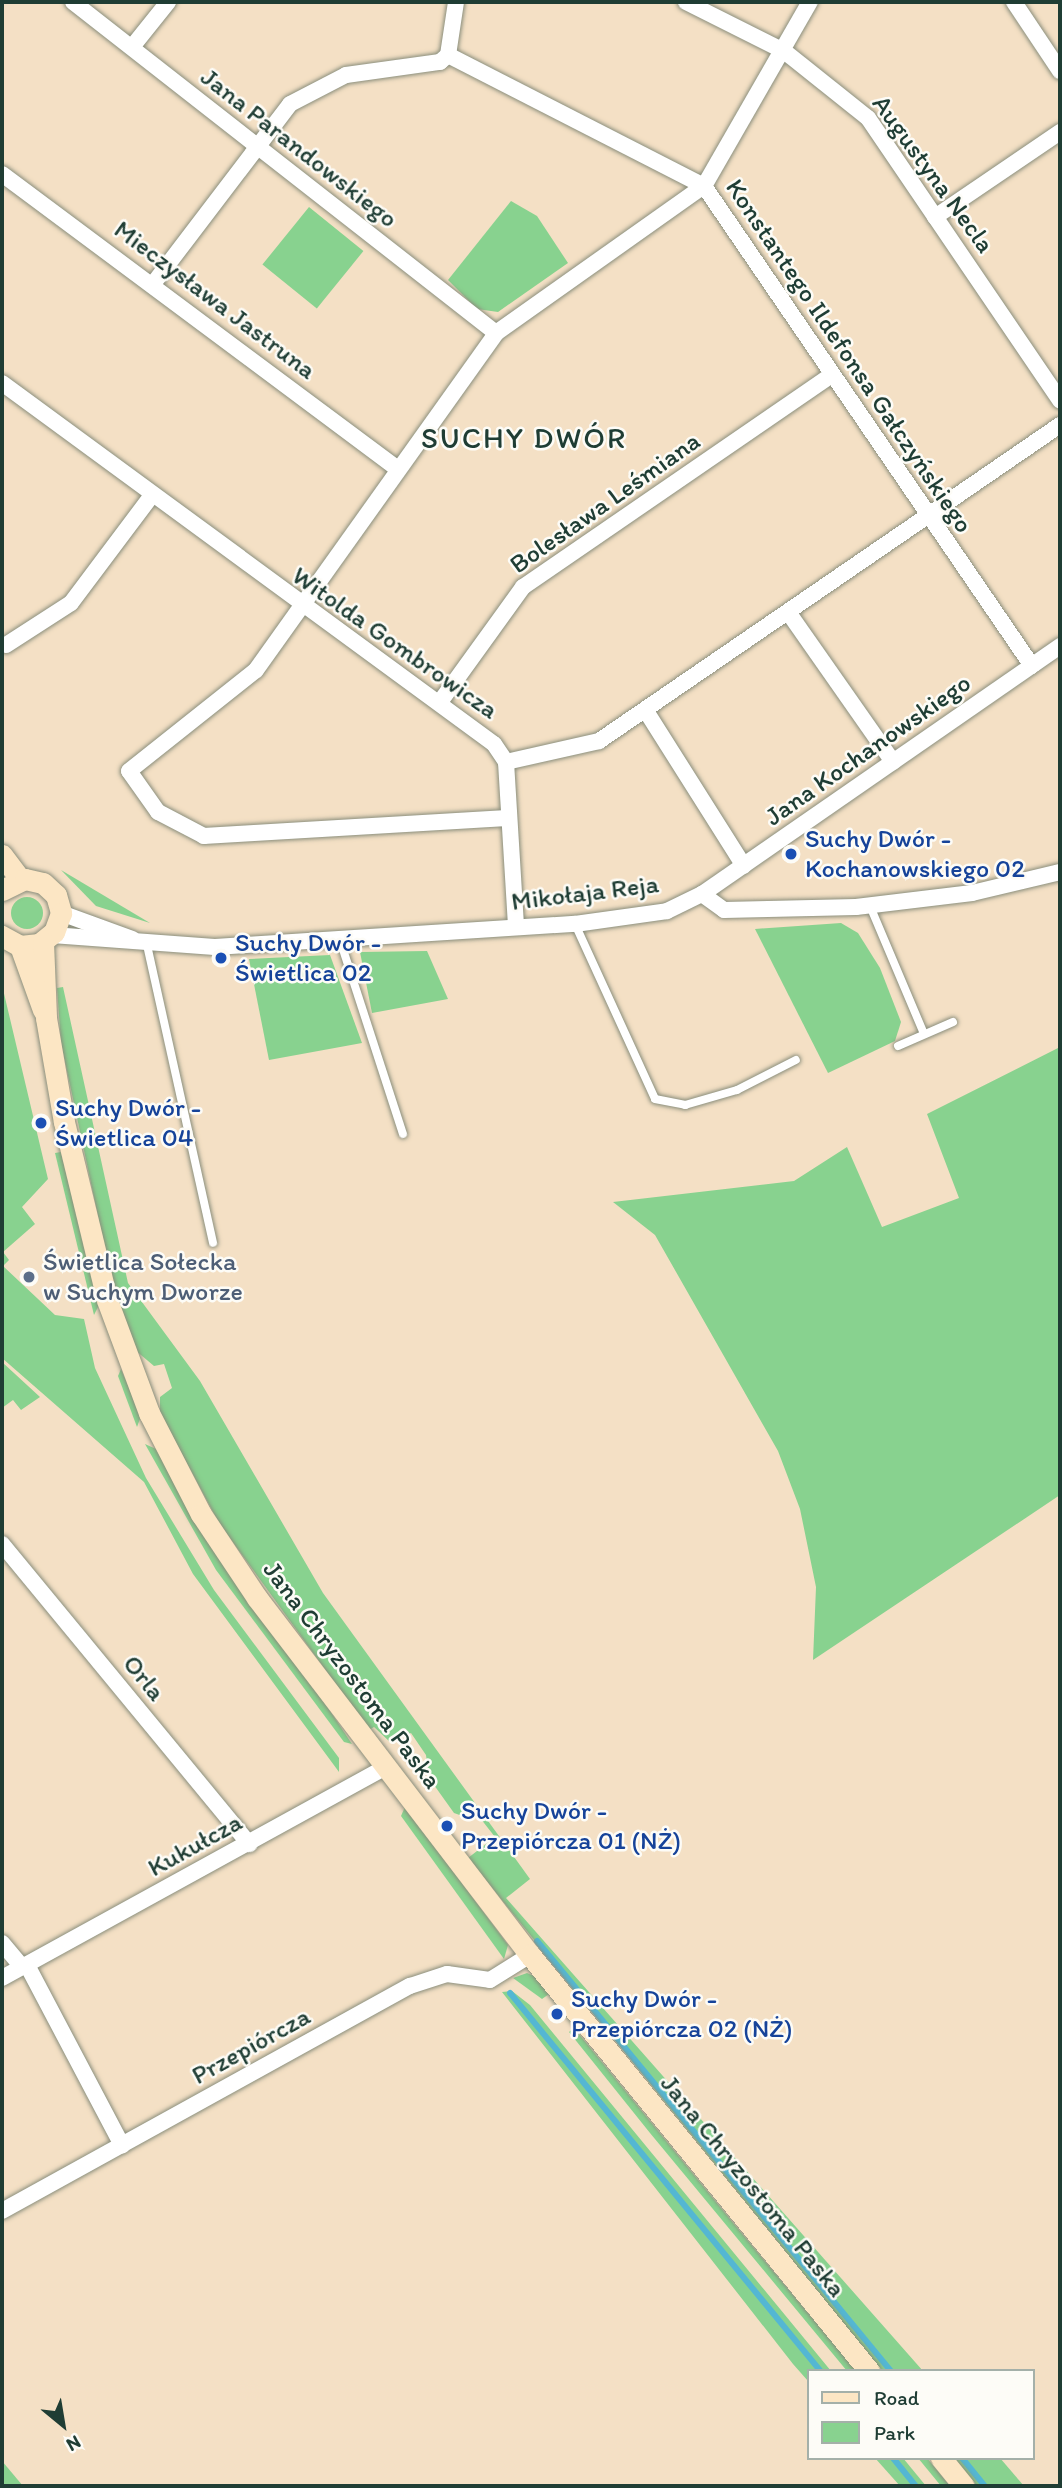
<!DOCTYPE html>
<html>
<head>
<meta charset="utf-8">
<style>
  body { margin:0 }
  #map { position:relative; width:1062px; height:2488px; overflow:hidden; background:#f4e0c5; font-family:Itim,sans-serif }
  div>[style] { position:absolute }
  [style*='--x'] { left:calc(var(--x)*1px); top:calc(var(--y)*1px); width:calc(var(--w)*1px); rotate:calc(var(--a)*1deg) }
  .green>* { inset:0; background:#88d28f; transform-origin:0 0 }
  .round { border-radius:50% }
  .stream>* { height:6px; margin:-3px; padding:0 3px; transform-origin:3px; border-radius:3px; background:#54b7d3 }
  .roads { filter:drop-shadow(0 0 2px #8a8e7c) drop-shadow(0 0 2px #8a8e7c) }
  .lane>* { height:8px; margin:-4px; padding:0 4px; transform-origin:4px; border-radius:4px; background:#fff }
  .street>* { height:16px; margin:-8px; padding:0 8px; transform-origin:8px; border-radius:8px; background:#fff }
  .secondary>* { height:21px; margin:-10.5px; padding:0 10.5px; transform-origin:10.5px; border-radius:10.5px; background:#fce6c4 }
  .dots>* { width:19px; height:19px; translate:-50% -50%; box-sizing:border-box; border:4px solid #fdfcf7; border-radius:50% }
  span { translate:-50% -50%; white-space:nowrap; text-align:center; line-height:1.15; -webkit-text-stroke:5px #fdfcf7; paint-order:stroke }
  .street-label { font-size:26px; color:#1f3d34 }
  .transit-label { font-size:26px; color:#164399 }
  .left { translate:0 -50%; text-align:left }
  .service-label { font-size:26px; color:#4e5e75 }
  .quarter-label { font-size:30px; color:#1f3d34; letter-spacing:2px }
  .frame { position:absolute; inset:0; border:4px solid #1f3d34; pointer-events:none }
  .legend { position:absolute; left:807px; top:2369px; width:228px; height:91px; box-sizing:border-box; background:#fdfcf7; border:2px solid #a4b0a9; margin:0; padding:9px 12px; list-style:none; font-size:21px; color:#1f3d34 }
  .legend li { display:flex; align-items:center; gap:14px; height:35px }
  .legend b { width:35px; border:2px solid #a4b0a9 }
  .north { position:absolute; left:28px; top:2390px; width:70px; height:70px; -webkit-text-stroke:5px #fdfcf7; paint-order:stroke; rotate:150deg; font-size:19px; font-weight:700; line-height:28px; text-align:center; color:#1f3d34 }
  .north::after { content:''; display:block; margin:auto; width:24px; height:32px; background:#1f3d34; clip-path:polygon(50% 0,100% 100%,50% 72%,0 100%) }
</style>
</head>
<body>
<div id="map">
  <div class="green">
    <div style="clip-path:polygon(511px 201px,537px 216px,568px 263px,498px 312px,477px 309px,448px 280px)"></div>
    <div style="left:309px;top:207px;width:70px;height:74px;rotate:39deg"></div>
    <div style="clip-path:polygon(61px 870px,150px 923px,96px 906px)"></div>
    <div class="round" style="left:11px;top:897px;width:32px;height:32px"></div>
    <div style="clip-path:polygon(841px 923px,858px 933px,880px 968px,901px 1022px,895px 1041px,828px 1073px,755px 929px)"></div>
    <div style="clip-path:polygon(427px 951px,448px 999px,372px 1013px,360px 952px)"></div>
    <div style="clip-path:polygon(330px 955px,362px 1043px,269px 1060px,249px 959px)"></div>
    <div style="clip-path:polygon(2px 985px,48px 1179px,22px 1207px,35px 1224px,3px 1252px,9px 1260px,3px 1266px,55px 1315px,84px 1319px,95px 1368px,146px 1478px,214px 1590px,339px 1758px,339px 1772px,193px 1574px,144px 1482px,2px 1358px)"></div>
    <div style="clip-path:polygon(63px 987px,128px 1283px,200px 1381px,323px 1593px,530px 1879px,506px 1898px,923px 2371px,882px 2371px,468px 1858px,495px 1837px,477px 1814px,468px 1818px,454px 1813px,429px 1778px,426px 1755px,411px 1733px,390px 1742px,374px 1727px,369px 1730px,219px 1523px,160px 1413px,160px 1397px,172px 1388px,164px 1364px,154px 1366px,135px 1350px,113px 1286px,61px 1043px,57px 988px)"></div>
    <div style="clip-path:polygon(1060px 1047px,1060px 1495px,813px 1660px,816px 1587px,800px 1509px,778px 1451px,655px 1235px,613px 1202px,794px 1181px,847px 1147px,882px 1227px,959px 1198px,927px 1114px)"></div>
    <div style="clip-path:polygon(61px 1152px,99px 1305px,94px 1315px,55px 1153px)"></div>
    <div style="clip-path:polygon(2px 1362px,40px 1397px,21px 1410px,13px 1400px,2px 1408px)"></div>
    <div style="clip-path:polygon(121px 1369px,141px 1416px,137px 1427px,118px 1376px)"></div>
    <div style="clip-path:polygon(145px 1444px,156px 1449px,352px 1744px,344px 1742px,216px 1570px)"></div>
    <div style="clip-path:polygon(405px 1807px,508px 1945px,504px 1959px,401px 1816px)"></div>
    <div style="clip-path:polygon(527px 1973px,534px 1976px,549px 1994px,542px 1999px,513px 1978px)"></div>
    <div style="clip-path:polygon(512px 1991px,530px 2005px,831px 2371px,808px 2371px,808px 2381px,793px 2364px,502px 1992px)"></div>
    <div style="clip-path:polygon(574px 2028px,734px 2224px,856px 2371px,847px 2371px,650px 2133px,569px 2032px)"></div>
    <div style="clip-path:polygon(875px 2458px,903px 2458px,926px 2486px,900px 2486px)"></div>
    <div style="clip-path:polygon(918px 2458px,927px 2458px,950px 2486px,941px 2486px)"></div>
    <div style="clip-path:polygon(954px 2458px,1000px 2458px,1024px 2486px,977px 2486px)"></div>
    <div style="clip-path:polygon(2px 2461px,23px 2486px,2px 2486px)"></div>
  </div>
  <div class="stream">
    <div style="--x:537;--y:1941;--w:557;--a:50.54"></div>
    <div style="--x:510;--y:1993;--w:489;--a:50.6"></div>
    <div style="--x:893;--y:2458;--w:36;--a:51"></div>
    <div style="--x:962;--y:2458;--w:36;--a:51"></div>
  </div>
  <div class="roads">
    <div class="lane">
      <div style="--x:870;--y:906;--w:139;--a:67.1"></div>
      <div style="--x:575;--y:924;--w:192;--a:65.4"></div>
      <div style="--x:655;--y:1099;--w:31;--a:11"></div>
      <div style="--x:685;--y:1105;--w:54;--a:-16.1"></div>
      <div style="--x:737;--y:1090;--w:66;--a:-27"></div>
      <div style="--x:339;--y:937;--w:207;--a:72"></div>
      <div style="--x:147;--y:945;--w:305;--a:77.5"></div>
      <div style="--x:898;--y:1046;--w:60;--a:-23.6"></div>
    </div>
    <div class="street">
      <div style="--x:73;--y:2;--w:537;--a:38.04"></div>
      <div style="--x:686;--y:2;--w:110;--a:26.6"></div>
      <div style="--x:784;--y:51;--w:107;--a:38.6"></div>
      <div style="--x:868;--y:118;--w:342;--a:55.8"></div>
      <div style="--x:1014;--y:2;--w:83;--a:56.3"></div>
      <div style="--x:132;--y:47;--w:58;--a:-51.3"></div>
      <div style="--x:448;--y:55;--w:54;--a:-81.4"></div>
      <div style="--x:2;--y:174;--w:492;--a:36.7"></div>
      <div style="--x:935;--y:217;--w:151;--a:-34.2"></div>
      <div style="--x:153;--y:284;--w:226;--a:-52.7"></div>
      <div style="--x:290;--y:104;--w:63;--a:-27.4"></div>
      <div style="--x:346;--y:75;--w:95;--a:-7.9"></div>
      <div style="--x:440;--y:62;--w:11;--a:-41"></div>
      <div style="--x:448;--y:55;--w:288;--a:27.1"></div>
      <div style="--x:704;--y:186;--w:581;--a:55.65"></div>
      <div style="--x:2;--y:383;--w:610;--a:36.27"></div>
      <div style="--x:494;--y:744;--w:22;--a:56"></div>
      <div style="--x:506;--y:762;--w:165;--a:86.5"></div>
      <div style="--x:788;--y:612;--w:183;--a:55"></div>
      <div style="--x:6;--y:645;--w:77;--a:-32.9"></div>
      <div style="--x:71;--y:603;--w:135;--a:-53.1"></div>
      <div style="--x:440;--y:702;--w:142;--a:-54.2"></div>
      <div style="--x:523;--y:587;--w:371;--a:-34.5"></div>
      <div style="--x:646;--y:711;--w:183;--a:57.7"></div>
      <div style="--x:506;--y:762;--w:95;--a:-12.7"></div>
      <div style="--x:599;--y:741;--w:559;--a:-34.43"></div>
      <div style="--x:507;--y:818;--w:304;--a:176.6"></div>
      <div style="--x:204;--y:836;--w:52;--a:-152.4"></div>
      <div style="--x:158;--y:812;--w:50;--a:-125.3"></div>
      <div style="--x:129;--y:771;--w:162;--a:-38.5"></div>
      <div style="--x:256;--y:670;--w:414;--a:-54.5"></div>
      <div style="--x:496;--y:333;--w:255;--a:-35.3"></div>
      <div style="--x:704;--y:186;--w:212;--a:-60.1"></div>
      <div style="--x:702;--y:894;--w:27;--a:36"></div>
      <div style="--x:724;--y:910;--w:132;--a:-1.3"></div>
      <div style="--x:856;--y:907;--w:117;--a:-6.9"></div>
      <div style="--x:972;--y:893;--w:90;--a:-13.4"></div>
      <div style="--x:61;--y:913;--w:76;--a:20.1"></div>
      <div style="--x:52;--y:935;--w:163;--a:4.2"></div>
      <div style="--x:215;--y:947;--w:361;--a:-3.7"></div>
      <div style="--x:575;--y:924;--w:93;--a:-8"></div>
      <div style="--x:667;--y:911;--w:39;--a:-26"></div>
      <div style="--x:702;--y:894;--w:436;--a:-34.7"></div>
      <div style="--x:2;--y:1544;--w:389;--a:50.5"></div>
      <div style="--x:2;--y:1943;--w:31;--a:50"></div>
      <div style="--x:27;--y:1965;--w:204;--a:62.2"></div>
      <div style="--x:2;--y:1978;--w:438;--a:-28.8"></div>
      <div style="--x:2;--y:2211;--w:466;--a:-28.9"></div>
      <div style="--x:410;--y:1986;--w:39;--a:-18"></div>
      <div style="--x:447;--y:1974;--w:43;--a:7.9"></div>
      <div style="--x:490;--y:1980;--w:47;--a:-32"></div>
    </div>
    <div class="secondary">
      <div style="--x:2;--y:855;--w:31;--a:53"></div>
      <div style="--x:2;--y:890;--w:25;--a:-26"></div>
      <div style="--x:25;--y:879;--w:18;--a:13"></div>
      <div style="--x:43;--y:883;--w:18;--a:43"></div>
      <div style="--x:56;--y:895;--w:19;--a:74"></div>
      <div style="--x:61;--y:913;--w:20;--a:110"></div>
      <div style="--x:54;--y:932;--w:19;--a:141"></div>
      <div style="--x:39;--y:944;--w:19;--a:174"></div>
      <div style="--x:20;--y:946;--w:21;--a:-151"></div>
      <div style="--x:43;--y:942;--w:76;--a:87.7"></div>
      <div style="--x:46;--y:1018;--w:106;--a:80.2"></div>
      <div style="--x:64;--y:1122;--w:183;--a:76.4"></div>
      <div style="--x:107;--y:1300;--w:121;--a:69.6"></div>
      <div style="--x:149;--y:1413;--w:114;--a:62.8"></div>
      <div style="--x:201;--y:1514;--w:101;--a:56.3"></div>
      <div style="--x:257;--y:1598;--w:449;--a:52.6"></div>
      <div style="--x:530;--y:1955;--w:537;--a:50.82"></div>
      <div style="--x:20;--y:946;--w:68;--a:70.2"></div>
      <div style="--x:941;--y:2458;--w:36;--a:51"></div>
    </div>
  </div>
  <div class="dots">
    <div style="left:791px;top:854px;background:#1a4fb4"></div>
    <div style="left:221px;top:958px;background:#1a4fb4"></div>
    <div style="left:41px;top:1123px;background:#1a4fb4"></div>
    <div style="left:29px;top:1277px;background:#5c6f8a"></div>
    <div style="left:447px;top:1826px;background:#1a4fb4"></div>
    <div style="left:557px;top:2014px;background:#1a4fb4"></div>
  </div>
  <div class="street-label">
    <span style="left:299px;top:148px;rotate:38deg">Jana Parandowskiego</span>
    <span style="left:933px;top:174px;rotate:54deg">Augustyna Necla</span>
    <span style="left:215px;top:300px;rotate:37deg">Mieczysława Jastruna</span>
    <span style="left:849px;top:356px;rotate:56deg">Konstantego Ildefonsa Gałczyńskiego</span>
    <span style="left:605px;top:503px;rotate:-35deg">Bolesława Leśmiana</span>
    <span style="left:395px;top:643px;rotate:35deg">Witolda Gombrowicza</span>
    <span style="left:868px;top:750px;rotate:-35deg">Jana Kochanowskiego</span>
    <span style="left:585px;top:893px;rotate:-7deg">Mikołaja Reja</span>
    <span style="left:352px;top:1675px;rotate:53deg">Jana Chryzostoma Paska</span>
    <span style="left:144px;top:1678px;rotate:51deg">Orla</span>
    <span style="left:195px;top:1845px;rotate:-29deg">Kukułcza</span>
    <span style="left:251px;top:2046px;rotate:-29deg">Przepiórcza</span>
    <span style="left:753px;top:2186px;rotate:51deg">Jana Chryzostoma Paska</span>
  </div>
  <div class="transit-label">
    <span class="left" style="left:805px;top:854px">Suchy Dwór -<br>Kochanowskiego 02</span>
    <span class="left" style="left:235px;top:958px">Suchy Dwór -<br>Świetlica 02</span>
    <span class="left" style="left:55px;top:1123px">Suchy Dwór -<br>Świetlica 04</span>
    <span class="left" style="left:461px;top:1826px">Suchy Dwór -<br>Przepiórcza 01 (NŻ)</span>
    <span class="left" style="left:571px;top:2014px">Suchy Dwór -<br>Przepiórcza 02 (NŻ)</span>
  </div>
  <div class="service-label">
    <span class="left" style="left:43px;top:1277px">Świetlica Sołecka<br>w Suchym Dworze</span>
  </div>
  <div class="quarter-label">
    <span style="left:524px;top:438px">SUCHY DWÓR</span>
  </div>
  <div class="frame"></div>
  <ul class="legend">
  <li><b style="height:9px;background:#fce6c4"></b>Road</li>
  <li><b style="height:19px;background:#88d28f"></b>Park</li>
  </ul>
  <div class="north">N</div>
</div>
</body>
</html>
